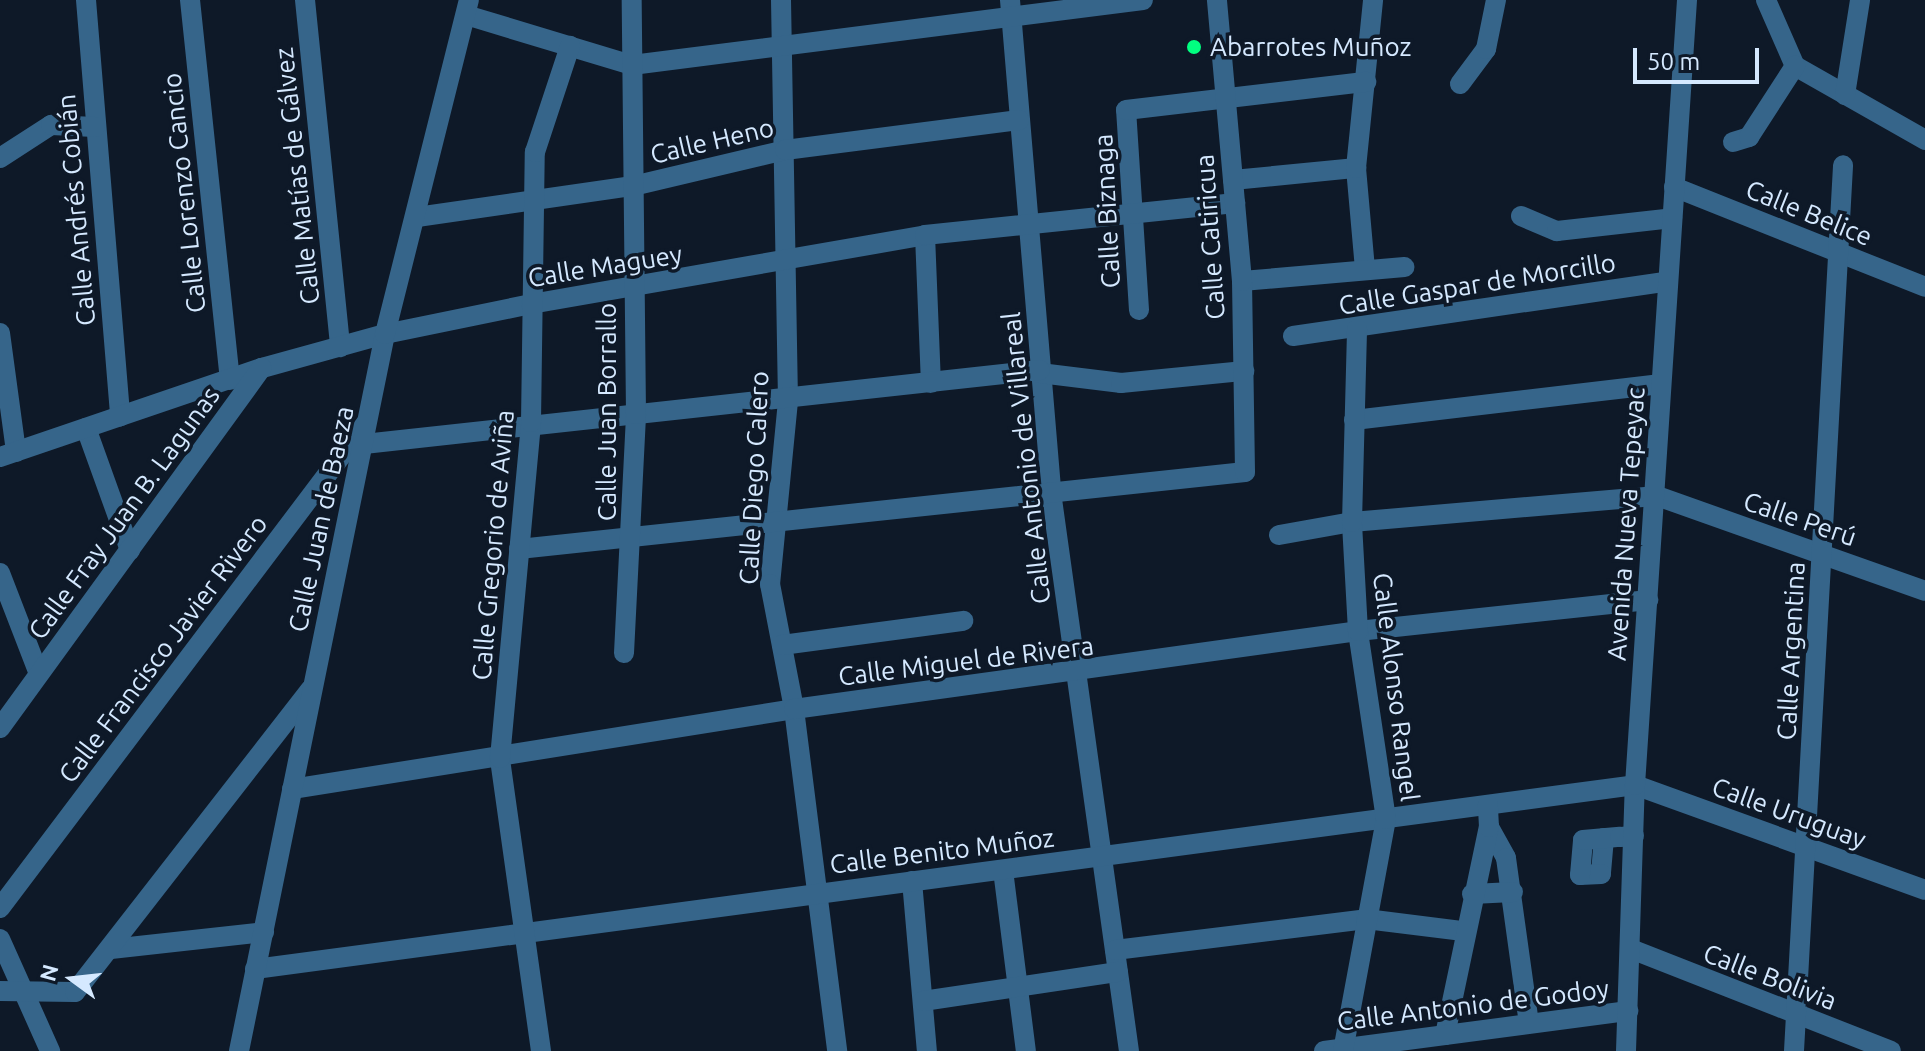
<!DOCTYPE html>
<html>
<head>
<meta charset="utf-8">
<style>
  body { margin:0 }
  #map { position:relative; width:1925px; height:1051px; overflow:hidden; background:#0e1928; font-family:Ubuntu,sans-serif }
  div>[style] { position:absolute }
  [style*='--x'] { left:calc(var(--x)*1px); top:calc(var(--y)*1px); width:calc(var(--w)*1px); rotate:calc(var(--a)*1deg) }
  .minor>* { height:20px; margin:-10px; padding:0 10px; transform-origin:10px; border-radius:10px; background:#36658a }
  .dots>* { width:22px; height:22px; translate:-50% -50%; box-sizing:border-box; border:4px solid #0e1928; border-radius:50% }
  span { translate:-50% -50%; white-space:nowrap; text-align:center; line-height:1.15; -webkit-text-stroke:7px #0e1928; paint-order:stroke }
  .poi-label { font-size:26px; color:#d5e9ff }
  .left { translate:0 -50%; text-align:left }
  .street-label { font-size:26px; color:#d5e9ff }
  .north { position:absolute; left:32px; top:939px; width:80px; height:80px; -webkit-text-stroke:6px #0e1928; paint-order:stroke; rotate:285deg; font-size:22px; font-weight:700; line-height:32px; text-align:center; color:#d5e9ff }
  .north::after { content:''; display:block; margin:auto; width:28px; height:36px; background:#d5e9ff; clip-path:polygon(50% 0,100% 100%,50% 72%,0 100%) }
  .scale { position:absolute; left:1633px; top:48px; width:126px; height:36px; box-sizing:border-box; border:4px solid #d5e9ff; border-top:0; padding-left:10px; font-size:24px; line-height:28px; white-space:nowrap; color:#d5e9ff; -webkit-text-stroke:6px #0e1928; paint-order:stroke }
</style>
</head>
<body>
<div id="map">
  <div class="minor">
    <div style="--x:86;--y:0;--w:418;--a:85.3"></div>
    <div style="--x:190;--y:0;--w:382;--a:84"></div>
    <div style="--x:305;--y:0;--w:349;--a:84.2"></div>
    <div style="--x:781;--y:0;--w:401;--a:89"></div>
    <div style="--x:788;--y:401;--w:184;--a:95.6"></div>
    <div style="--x:770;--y:584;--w:127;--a:79.1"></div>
    <div style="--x:794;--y:709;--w:345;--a:82.8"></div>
    <div style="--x:1010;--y:0;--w:494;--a:85.2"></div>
    <div style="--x:1051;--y:492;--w:564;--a:82.06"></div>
    <div style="--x:1766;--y:0;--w:72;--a:66.3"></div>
    <div style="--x:466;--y:15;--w:173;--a:16.8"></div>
    <div style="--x:632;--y:65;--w:515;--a:-7.25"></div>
    <div style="--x:1795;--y:66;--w:150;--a:29.6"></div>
    <div style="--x:1460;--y:84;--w:44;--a:-53.4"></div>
    <div style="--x:1486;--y:49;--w:50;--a:-78.5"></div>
    <div style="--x:1845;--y:95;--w:96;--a:-81"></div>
    <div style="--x:1733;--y:142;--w:17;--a:-17"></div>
    <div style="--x:1749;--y:137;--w:85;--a:-57.1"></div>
    <div style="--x:0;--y:158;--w:61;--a:-32.9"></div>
    <div style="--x:51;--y:125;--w:44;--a:2.6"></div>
    <div style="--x:1233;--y:180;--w:124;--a:-5.6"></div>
    <div style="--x:1674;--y:187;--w:270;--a:21.7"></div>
    <div style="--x:1521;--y:216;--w:39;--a:23"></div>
    <div style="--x:1557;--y:231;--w:116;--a:-6.4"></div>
    <div style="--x:417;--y:217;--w:218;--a:-8.2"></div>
    <div style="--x:633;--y:186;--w:156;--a:-13.3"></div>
    <div style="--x:785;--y:150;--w:236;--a:-7.3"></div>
    <div style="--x:925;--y:235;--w:148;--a:87.7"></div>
    <div style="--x:1365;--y:269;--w:101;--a:-95.1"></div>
    <div style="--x:1356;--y:168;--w:169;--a:-84.2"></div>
    <div style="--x:1242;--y:281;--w:163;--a:-4.9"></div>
    <div style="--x:1139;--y:310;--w:200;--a:-93.7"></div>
    <div style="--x:1126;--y:110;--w:242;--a:-6.7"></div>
    <div style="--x:0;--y:333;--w:120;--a:82.3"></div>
    <div style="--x:1293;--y:336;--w:379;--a:-8.3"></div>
    <div style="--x:1040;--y:373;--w:82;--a:7"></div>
    <div style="--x:1121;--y:383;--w:124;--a:-5.6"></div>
    <div style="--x:1354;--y:420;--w:309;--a:-6.7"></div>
    <div style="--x:86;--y:428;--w:130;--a:70.2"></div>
    <div style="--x:364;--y:444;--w:680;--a:-6.25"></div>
    <div style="--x:0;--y:457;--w:277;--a:-18.8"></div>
    <div style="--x:262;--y:368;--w:128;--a:-15.5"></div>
    <div style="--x:385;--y:334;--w:149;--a:-11.6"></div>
    <div style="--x:531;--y:304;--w:400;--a:-9.9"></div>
    <div style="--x:925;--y:235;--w:312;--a:-5.9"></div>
    <div style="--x:1279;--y:535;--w:74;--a:-10.1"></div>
    <div style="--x:1352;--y:522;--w:306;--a:-4.9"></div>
    <div style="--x:1657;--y:496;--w:284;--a:19.5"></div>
    <div style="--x:519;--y:549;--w:730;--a:-6.05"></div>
    <div style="--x:1245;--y:472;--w:191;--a:-90.9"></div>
    <div style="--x:1242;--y:281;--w:282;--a:-95.1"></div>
    <div style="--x:0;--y:573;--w:108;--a:68.9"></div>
    <div style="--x:782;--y:645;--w:183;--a:-7.6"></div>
    <div style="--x:624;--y:653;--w:239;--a:-87.1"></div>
    <div style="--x:636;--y:414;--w:414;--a:-90.6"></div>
    <div style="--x:0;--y:728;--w:445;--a:-54"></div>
    <div style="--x:292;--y:789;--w:508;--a:-9.05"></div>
    <div style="--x:794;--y:709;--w:569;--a:-7.87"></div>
    <div style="--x:1358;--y:631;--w:292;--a:-6.1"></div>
    <div style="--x:1489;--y:827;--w:35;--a:61"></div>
    <div style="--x:1506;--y:858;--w:167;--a:82.1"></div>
    <div style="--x:1604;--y:838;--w:36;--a:95"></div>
    <div style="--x:1601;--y:874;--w:21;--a:177"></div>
    <div style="--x:1580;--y:875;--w:35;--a:-85"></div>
    <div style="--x:1583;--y:840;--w:37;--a:-5"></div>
    <div style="--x:1620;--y:837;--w:14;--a:-4"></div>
    <div style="--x:1003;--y:870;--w:182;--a:82.8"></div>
    <div style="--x:912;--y:881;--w:171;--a:85"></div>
    <div style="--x:1472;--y:894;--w:41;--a:-2.8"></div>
    <div style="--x:0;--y:908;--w:608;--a:-52.96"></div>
    <div style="--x:0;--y:939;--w:123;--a:65.9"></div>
    <div style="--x:111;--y:949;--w:154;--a:-6.3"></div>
    <div style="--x:1631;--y:949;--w:279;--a:21.4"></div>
    <div style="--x:1115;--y:950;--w:253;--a:-7"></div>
    <div style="--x:1366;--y:919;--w:98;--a:7.1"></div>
    <div style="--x:255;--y:969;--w:1392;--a:-7.59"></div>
    <div style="--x:1635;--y:785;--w:308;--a:19.9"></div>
    <div style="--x:0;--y:991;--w:75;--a:0.8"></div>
    <div style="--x:75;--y:992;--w:384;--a:-52.1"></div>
    <div style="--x:923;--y:1001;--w:197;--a:-8.5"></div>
    <div style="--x:1445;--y:1035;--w:213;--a:-78.1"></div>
    <div style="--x:1489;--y:827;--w:22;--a:-93"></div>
    <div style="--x:239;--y:1051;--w:732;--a:-78.49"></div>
    <div style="--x:385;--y:334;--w:344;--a:-75.9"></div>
    <div style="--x:541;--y:1051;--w:296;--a:-98"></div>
    <div style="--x:500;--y:758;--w:337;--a:-84.7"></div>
    <div style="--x:531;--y:422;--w:270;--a:-89.2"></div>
    <div style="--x:535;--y:152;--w:112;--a:-71.7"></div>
    <div style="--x:1324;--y:1051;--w:307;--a:-7.5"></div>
    <div style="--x:1343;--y:1051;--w:236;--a:-79.5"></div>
    <div style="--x:1386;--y:819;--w:190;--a:-98.5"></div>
    <div style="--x:1358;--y:631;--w:109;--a:-93.2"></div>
    <div style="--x:1352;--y:522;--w:193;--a:-88.5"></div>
    <div style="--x:1626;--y:1051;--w:266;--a:-88.1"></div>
    <div style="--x:1635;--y:785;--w:787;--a:-86.21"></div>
    <div style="--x:1794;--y:1051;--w:887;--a:-86.83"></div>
  </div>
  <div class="dots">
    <div style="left:1194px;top:47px;background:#01ff80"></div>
  </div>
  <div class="poi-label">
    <span class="left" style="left:1210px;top:47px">Abarrotes Muñoz</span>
  </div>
  <div class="street-label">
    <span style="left:712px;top:141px;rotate:-13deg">Calle Heno</span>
    <span style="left:297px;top:176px;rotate:-96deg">Calle Matías de Gálvez</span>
    <span style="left:184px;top:193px;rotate:-96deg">Calle Lorenzo Cancio</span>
    <span style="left:76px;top:210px;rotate:-95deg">Calle Andrés Cobián</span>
    <span style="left:1107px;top:211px;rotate:-93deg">Calle Biznaga</span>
    <span style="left:1809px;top:213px;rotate:22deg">Calle Belice</span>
    <span style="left:1210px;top:237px;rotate:-94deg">Calle Catiricua</span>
    <span style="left:605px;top:266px;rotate:-9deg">Calle Maguey</span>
    <span style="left:1477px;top:284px;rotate:-9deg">Calle Gaspar de Morcillo</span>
    <span style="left:607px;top:412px;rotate:-90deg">Calle Juan Borrallo</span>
    <span style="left:1026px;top:458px;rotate:-96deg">Calle Antonio de Villareal</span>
    <span style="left:754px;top:478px;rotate:-87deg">Calle Diego Calero</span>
    <span style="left:124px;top:513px;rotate:-54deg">Calle Fray Juan B. Lagunas</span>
    <span style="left:321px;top:519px;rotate:-78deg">Calle Juan de Baeza</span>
    <span style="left:1800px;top:519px;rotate:19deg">Calle Perú</span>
    <span style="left:1626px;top:524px;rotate:-86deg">Avenida Nueva Tepeyac</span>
    <span style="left:493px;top:545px;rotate:-85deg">Calle Gregorio de Aviña</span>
    <span style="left:163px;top:649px;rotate:-53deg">Calle Francisco Javier Rivero</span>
    <span style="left:1791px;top:651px;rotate:-87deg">Calle Argentina</span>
    <span style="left:966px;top:661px;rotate:-7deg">Calle Miguel de Rivera</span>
    <span style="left:1396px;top:687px;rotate:83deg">Calle Alonso Rangel</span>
    <span style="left:1789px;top:813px;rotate:20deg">Calle Uruguay</span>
    <span style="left:942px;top:851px;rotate:-7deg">Calle Benito Muñoz</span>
    <span style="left:1770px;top:977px;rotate:21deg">Calle Bolivia</span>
    <span style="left:1473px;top:1005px;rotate:-7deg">Calle Antonio de Godoy</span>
  </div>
  <div class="north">N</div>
  <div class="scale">50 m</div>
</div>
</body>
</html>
